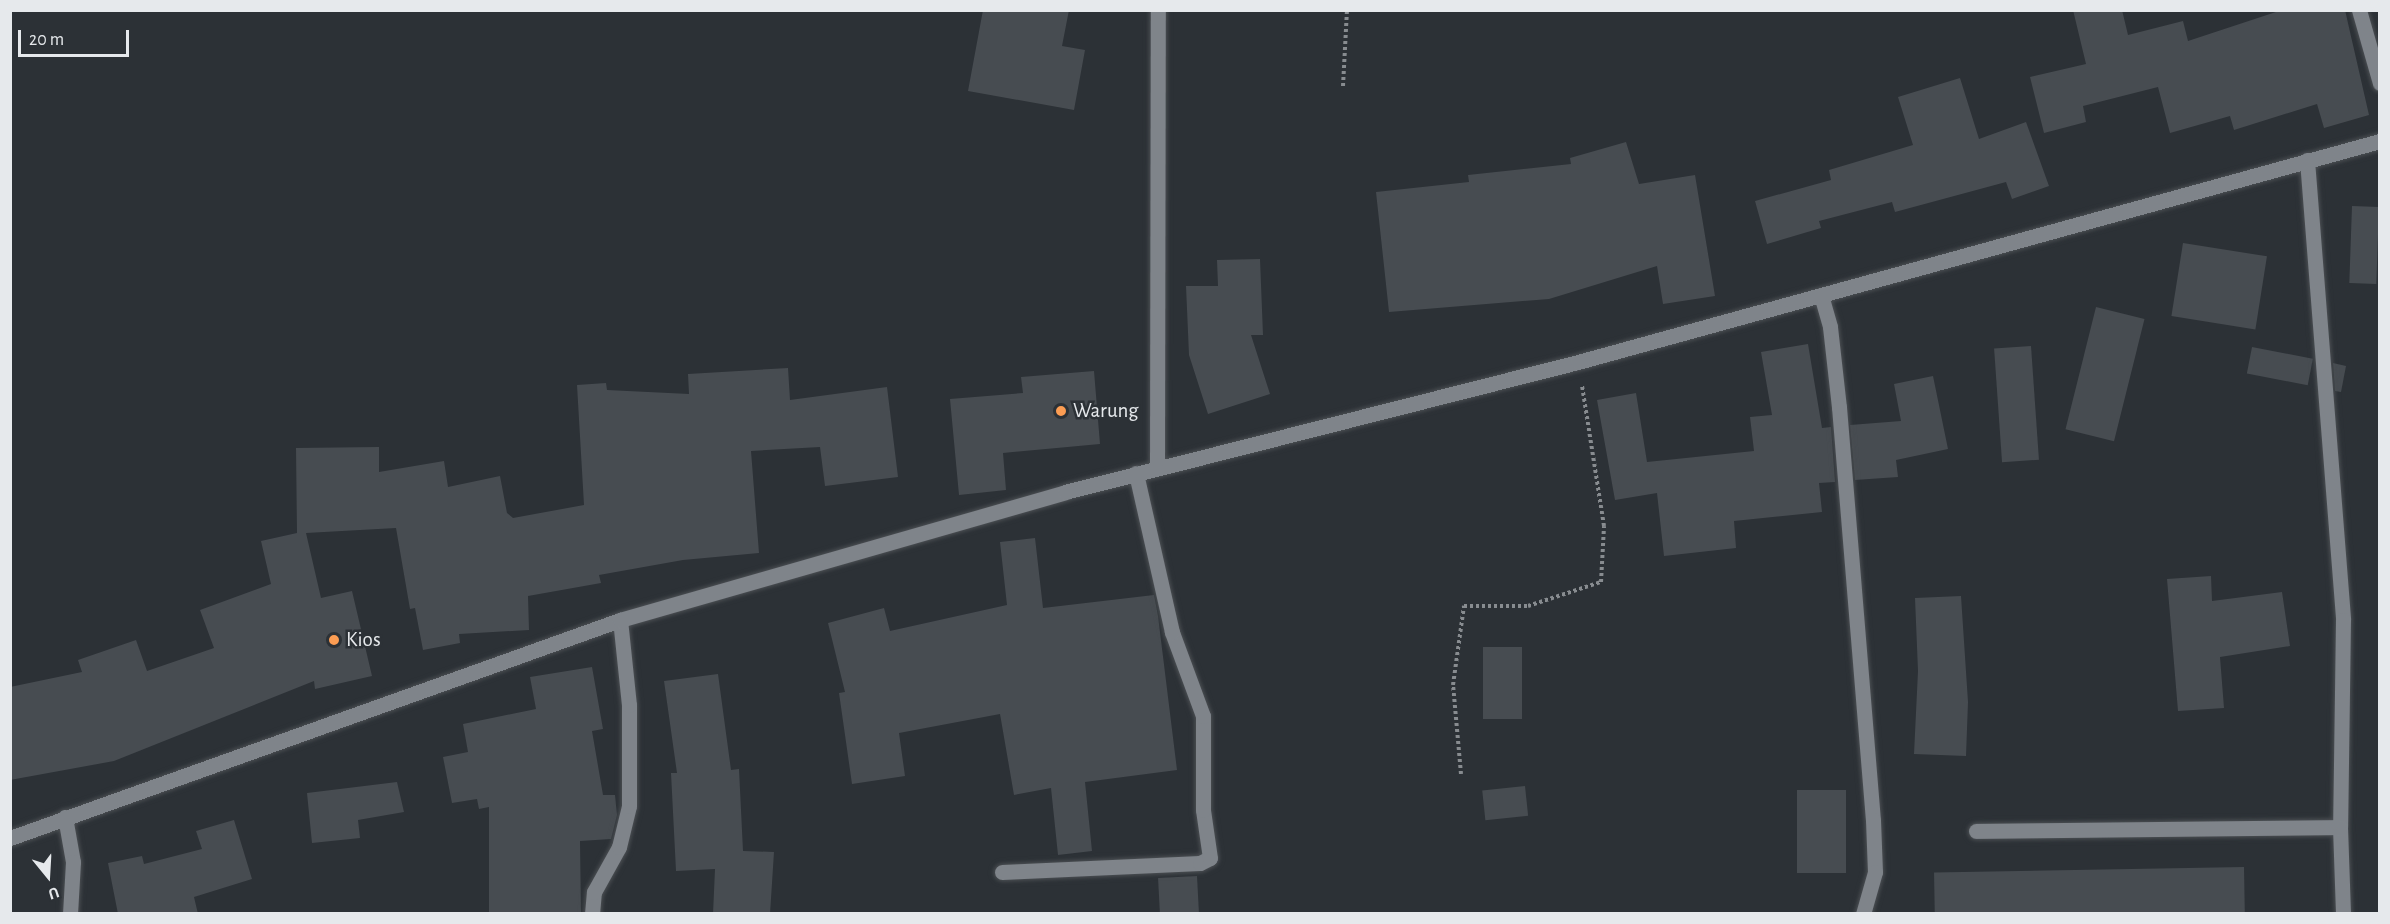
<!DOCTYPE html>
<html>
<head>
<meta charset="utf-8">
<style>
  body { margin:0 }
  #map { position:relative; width:2390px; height:924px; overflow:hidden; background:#2c3136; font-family:"Alegreya Sans",sans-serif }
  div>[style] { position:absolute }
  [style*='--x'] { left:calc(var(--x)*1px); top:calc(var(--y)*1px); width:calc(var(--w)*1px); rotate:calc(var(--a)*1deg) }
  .building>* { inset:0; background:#474c51; transform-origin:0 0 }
  .path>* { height:4px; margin-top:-2px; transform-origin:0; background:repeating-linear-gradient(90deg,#888c90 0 3px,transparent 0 6px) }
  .roads { filter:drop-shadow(0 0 2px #4b4f53) drop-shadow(0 0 2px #4b4f53) }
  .minor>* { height:15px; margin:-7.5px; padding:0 7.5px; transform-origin:7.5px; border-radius:7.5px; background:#7f848a }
  .tertiary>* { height:15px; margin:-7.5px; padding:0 7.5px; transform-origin:7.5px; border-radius:7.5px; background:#7f848a }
  .dots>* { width:16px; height:16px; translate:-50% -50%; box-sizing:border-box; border:3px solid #2c3136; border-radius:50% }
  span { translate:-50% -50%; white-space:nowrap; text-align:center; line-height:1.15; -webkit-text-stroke:5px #2c3136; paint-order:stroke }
  .poi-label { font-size:21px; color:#e6e9ec }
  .left { translate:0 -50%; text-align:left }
  .frame { position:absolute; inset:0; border:12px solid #e6e9ec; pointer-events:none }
  .north { position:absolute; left:18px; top:846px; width:60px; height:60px; -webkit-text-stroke:4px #2c3136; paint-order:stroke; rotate:162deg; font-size:16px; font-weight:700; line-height:24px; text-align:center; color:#e6e9ec }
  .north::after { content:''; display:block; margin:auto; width:21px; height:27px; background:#e6e9ec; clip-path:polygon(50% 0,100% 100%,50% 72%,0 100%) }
  .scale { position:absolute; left:18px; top:30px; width:111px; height:27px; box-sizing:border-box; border:3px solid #e6e9ec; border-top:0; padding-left:8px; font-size:18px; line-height:21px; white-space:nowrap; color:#e6e9ec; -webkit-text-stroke:4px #2c3136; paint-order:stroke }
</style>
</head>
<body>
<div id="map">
  <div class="building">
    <div style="clip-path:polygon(983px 10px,1069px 10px,1062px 46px,1085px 50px,1074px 110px,968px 91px)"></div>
    <div style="clip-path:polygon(2073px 10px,2122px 10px,2128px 35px,2183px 21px,2188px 41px,2282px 10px,2345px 10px,2369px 115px,2324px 128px,2317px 104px,2234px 130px,2230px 116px,2170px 133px,2158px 87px,2083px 106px,2086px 122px,2044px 133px,2030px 77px,2086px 64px)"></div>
    <div style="clip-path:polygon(1960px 78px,1979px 139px,2026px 122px,2049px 186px,2012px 199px,2006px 182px,1895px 212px,1892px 202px,1819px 221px,1821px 228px,1767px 244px,1755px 201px,1831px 180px,1829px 170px,1913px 145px,1898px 97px)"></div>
    <div style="clip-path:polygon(1626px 142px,1639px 184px,1695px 175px,1715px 296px,1663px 304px,1657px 266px,1549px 299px,1389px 312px,1376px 192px,1469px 182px,1468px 175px,1571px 164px,1570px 158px)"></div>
    <div style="left:2352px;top:206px;width:27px;height:77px;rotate:2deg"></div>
    <div style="left:2183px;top:243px;width:85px;height:74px;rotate:9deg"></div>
    <div style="clip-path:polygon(1260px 259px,1263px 335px,1251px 335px,1270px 394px,1208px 414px,1189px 355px,1186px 286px,1218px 286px,1217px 260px)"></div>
    <div style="left:2096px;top:307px;width:50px;height:126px;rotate:14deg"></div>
    <div style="clip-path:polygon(1808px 344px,1822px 428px,1831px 427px,1835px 482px,1819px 483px,1822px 512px,1734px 521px,1736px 548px,1664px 556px,1657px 493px,1615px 500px,1597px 400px,1636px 393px,1647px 462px,1754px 451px,1750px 417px,1772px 415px,1761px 352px)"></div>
    <div style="left:2031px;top:346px;width:114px;height:37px;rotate:86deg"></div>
    <div style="left:2252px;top:347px;width:62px;height:27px;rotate:11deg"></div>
    <div style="clip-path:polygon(2333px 363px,2346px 366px,2341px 392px,2335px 391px)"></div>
    <div style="clip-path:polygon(788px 368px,790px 400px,887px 387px,898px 477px,825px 486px,820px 447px,751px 451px,759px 553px,683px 560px,599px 575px,601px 583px,528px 596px,529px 630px,459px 634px,460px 643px,423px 650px,415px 608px,410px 609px,396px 528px,306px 533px,321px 598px,352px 591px,372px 676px,315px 689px,314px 681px,114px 761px,10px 780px,10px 687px,82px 672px,78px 660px,136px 640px,147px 671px,214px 648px,200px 610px,271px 584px,261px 541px,297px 533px,296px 448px,379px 447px,379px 472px,444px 461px,448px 487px,500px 476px,507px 513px,513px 518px,584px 505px,577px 385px,606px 383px,607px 390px,689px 394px,688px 374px)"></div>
    <div style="clip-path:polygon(1094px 371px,1100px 444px,1003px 453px,1006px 490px,959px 495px,950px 399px,1023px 393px,1021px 377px)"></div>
    <div style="clip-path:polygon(1933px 376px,1948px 449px,1896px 460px,1898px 477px,1855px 480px,1850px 425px,1901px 421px,1894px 384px)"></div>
    <div style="clip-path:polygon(1035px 538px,1043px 608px,1154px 595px,1158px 616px,1177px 770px,1085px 782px,1092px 851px,1058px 855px,1051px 788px,1014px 795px,1000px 714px,899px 733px,905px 776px,852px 784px,839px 693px,845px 692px,828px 623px,884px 608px,890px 631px,1007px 605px,1000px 542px)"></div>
    <div style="clip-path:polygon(2211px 576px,2212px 601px,2282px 592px,2290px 646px,2220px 657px,2224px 708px,2178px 711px,2167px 579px)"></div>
    <div style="clip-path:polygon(1961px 596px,1968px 702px,1966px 756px,1914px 754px,1918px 671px,1915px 598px)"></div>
    <div style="left:1483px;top:647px;width:39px;height:72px"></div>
    <div style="clip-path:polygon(592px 667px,603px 729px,592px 731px,603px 795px,615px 795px,617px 815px,611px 839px,580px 841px,581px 914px,489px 914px,489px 807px,479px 809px,477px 799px,452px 803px,443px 757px,468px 752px,463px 724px,536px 709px,530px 677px)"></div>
    <div style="clip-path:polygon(718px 674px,731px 770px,739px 769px,743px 851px,774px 852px,770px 914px,713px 914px,715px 869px,676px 871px,671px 773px,677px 773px,664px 681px)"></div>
    <div style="clip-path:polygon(397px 782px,404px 812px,358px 820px,360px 838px,312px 843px,307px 793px)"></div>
    <div style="left:1525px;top:786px;width:30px;height:43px;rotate:84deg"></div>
    <div style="left:1797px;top:790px;width:49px;height:83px"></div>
    <div style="clip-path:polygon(234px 820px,252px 879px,194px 897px,198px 914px,118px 914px,108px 863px,142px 856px,144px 864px,202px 849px,196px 831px)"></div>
    <div style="left:2244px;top:867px;width:47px;height:310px;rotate:89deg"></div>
    <div style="left:1197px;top:876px;width:38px;height:39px;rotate:87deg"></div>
  </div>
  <div class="path">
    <div style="--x:1343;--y:86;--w:76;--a:-87"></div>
    <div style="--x:1461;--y:774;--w:89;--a:-95.1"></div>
    <div style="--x:1453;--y:685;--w:80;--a:-82.1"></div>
    <div style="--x:1464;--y:606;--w:64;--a:0"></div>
    <div style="--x:1528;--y:606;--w:77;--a:-18.2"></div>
    <div style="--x:1601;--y:582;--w:56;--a:-86.9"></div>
    <div style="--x:1604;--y:526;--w:142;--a:-98.9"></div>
  </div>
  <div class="roads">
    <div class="minor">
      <div style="--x:2359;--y:10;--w:76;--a:74"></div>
      <div style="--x:2307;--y:160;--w:461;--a:85.5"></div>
      <div style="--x:2343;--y:620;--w:207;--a:90.8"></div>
      <div style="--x:2340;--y:827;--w:87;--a:88"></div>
      <div style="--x:1821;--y:295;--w:33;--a:74"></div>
      <div style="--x:1830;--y:327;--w:81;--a:83.6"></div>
      <div style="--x:1839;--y:407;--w:414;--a:85.3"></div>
      <div style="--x:1873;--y:820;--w:52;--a:87.8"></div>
      <div style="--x:1875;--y:872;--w:44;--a:105.9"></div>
      <div style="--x:1157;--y:468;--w:458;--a:-89.9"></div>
      <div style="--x:65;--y:817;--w:46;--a:79.9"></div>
      <div style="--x:73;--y:862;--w:52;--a:93.3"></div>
      <div style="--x:1976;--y:831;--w:364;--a:-0.6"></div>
      <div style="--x:1002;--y:872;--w:198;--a:-2.6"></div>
      <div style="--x:1200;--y:863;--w:11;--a:-27"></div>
      <div style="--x:1210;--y:858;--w:49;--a:-98.3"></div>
      <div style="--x:1203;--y:810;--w:94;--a:-90"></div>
      <div style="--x:1203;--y:716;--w:90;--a:-110.3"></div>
      <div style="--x:1172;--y:632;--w:163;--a:-102.8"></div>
      <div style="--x:592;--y:914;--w:22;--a:-85"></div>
      <div style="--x:594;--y:892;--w:51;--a:-60.9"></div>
      <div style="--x:619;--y:847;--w:42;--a:-76.3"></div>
      <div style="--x:629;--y:806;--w:101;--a:-90"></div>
      <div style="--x:629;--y:705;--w:85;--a:-96"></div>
    </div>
    <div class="tertiary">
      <div style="--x:10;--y:838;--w:648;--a:-19.67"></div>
      <div style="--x:620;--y:620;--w:463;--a:-16"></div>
      <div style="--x:1065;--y:492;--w:529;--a:-14.22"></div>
      <div style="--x:1578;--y:362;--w:832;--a:-15.41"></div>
    </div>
  </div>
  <div class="dots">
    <div style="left:1061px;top:411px;background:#fc9d53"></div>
    <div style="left:334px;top:640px;background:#fc9d53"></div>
  </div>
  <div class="poi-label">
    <span class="left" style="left:1073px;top:411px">Warung</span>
    <span class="left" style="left:346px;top:640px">Kios</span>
  </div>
  <div class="frame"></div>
  <div class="north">U</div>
  <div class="scale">20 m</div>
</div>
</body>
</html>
